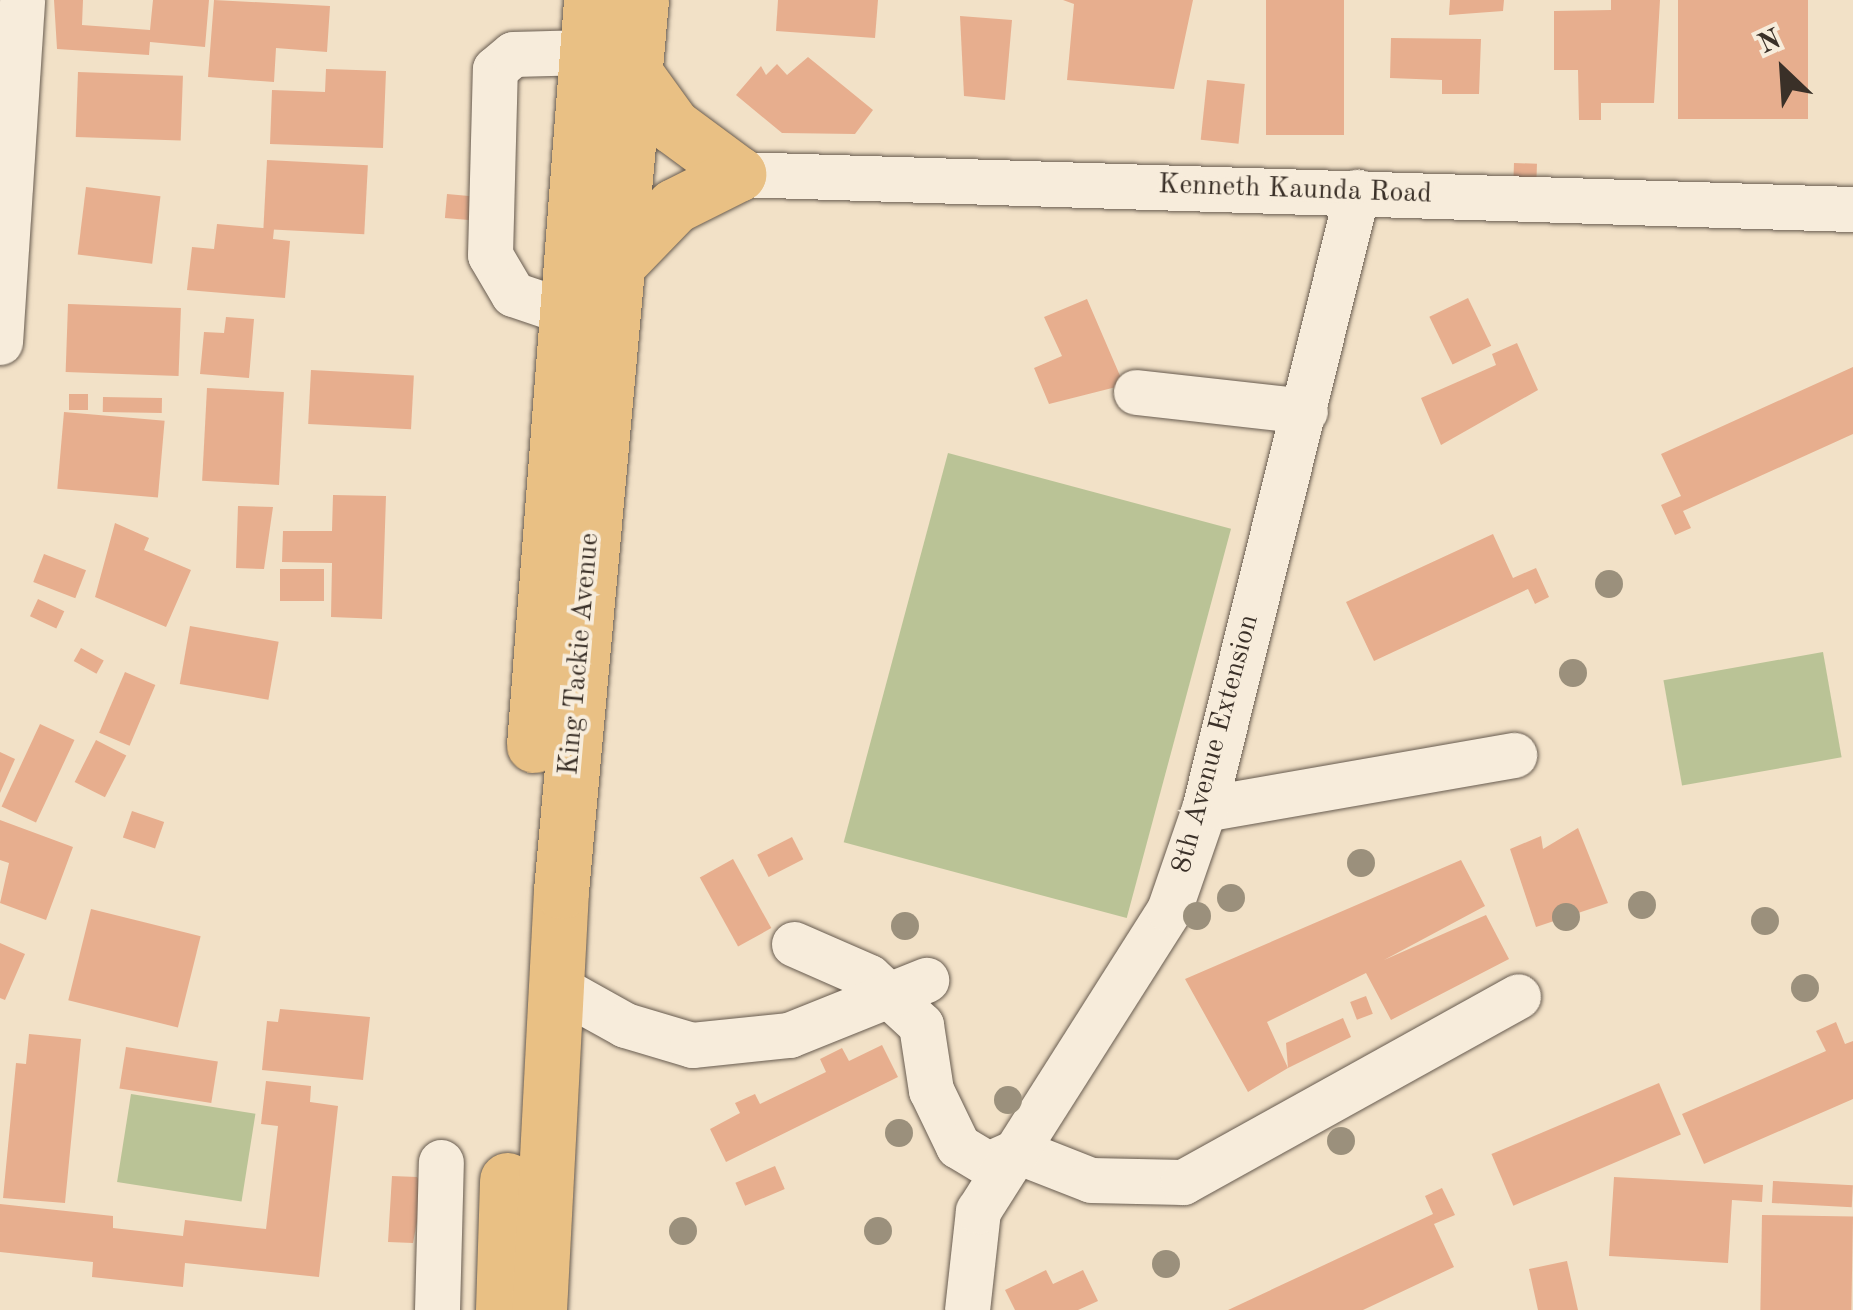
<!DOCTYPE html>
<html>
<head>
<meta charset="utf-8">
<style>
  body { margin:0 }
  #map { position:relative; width:1853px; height:1310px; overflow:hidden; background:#f2e1c7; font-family:"Old Standard TT",serif }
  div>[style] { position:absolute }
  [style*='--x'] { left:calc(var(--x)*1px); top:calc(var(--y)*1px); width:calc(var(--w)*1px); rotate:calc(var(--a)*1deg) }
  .green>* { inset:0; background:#bac396; transform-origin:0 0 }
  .building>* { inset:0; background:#e7ae8e; transform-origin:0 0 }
  .roads { filter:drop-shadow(0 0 2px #685c50) drop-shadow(0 0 2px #685c50) }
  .minor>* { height:45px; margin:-22.5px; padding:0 22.5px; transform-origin:22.5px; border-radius:22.5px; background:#f7ecdb }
  .major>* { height:55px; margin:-27.5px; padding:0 27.5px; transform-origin:27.5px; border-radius:27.5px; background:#e9c084 }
  .trees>* { width:28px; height:28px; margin:-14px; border-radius:50%; background:#9b907c }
  span { translate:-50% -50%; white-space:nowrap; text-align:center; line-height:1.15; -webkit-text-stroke:8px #f7ecdb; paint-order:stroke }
  .street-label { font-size:28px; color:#3a3028 }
  .north { position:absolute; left:1733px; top:20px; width:100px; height:100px; -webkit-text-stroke:8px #f7ecdb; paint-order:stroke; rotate:335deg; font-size:28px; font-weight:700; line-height:40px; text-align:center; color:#3a3028 }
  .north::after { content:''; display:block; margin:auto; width:35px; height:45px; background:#3a3028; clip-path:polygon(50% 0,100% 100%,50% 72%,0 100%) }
</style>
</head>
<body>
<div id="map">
  <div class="green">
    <div style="left:948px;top:453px;width:293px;height:403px;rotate:15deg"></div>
    <div style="left:1823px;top:652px;width:107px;height:162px;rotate:80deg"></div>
    <div style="left:131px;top:1094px;width:126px;height:89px;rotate:9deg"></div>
  </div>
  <div class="building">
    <div style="clip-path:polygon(54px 0,83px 0,82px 25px,150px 30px,153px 0,209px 0,205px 47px,150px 42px,149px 55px,57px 49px)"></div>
    <div style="clip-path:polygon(214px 0,330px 6px,327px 52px,276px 48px,274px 82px,208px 77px)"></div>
    <div style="clip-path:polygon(778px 0,878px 0,875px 38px,776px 31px)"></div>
    <div style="clip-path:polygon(1063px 0,1193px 0,1174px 89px,1067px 80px,1074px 4px)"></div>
    <div style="left:1266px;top:0;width:78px;height:135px"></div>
    <div style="clip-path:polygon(1450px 0,1504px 0,1503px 11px,1449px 15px)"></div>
    <div style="clip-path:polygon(1611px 0,1660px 0,1654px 103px,1601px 103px,1601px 120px,1579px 120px,1578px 70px,1554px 70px,1554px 11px,1611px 10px)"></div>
    <div style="left:1678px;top:0;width:130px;height:119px"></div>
    <div style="clip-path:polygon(960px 16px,1012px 20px,1005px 100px,964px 96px)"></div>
    <div style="clip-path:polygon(1391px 38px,1481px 39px,1479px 94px,1442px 94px,1442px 80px,1390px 78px)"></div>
    <div style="clip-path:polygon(808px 57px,873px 110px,855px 134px,782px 133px,736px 95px,761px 66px,766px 75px,777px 64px,787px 75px)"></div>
    <div style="clip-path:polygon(326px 69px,386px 71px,383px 148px,270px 144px,272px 90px,325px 92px)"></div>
    <div style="left:78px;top:72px;width:105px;height:65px;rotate:2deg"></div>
    <div style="left:1207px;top:80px;width:38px;height:60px;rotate:6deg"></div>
    <div style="left:267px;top:160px;width:101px;height:69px;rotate:3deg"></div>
    <div style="left:1514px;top:163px;width:23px;height:23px;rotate:2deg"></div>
    <div style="left:86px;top:187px;width:75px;height:68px;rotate:7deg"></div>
    <div style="left:447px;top:194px;width:36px;height:24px;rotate:5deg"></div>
    <div style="clip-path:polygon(217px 224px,274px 229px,273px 239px,290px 241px,285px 298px,187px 290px,192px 247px,214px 249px)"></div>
    <div style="left:1468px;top:298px;width:53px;height:43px;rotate:64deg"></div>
    <div style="clip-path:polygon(1087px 299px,1124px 385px,1049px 404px,1034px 368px,1062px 356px,1044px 317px)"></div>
    <div style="left:68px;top:304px;width:113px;height:68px;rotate:2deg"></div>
    <div style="clip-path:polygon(226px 317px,254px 319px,249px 378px,200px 374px,204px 332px,224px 333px)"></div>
    <div style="clip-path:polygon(1517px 343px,1538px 390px,1441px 445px,1421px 398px,1496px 365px,1492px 354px)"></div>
    <div style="clip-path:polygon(1853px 367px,1853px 434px,1683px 511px,1691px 528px,1675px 535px,1661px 505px,1681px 496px,1661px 454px)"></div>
    <div style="left:311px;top:370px;width:103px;height:54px;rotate:3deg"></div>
    <div style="left:207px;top:388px;width:77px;height:93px;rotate:3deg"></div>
    <div style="left:69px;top:394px;width:19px;height:16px"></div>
    <div style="left:103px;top:397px;width:59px;height:15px;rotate:1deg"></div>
    <div style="left:64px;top:412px;width:101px;height:77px;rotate:5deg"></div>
    <div style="clip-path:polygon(333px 495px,386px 496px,382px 619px,331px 617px,332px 563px,282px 562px,283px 531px,332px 531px)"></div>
    <div style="clip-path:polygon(238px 506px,273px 507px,264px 569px,236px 568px)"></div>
    <div style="clip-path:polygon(115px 523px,149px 538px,144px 550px,191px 570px,166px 627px,95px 597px)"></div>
    <div style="clip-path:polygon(1493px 534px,1513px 578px,1536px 568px,1549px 597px,1535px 604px,1528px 589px,1374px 661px,1346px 602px)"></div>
    <div style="left:44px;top:554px;width:45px;height:30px;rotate:21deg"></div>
    <div style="left:280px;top:569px;width:44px;height:32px"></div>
    <div style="left:38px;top:599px;width:29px;height:19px;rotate:25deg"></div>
    <div style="left:190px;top:626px;width:90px;height:59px;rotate:10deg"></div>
    <div style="left:81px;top:648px;width:26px;height:15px;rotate:29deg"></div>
    <div style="left:125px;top:672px;width:33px;height:66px;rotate:23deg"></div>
    <div style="left:40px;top:724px;width:38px;height:91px;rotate:25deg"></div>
    <div style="left:96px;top:740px;width:34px;height:47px;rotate:27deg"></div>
    <div style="clip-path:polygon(0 752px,15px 759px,0 793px)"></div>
    <div style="left:132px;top:811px;width:34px;height:28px;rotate:19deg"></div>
    <div style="clip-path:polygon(0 820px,73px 847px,46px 920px,0 903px,9px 863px,0 860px)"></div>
    <div style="clip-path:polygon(1578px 828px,1608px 903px,1536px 927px,1510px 849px,1541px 836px,1543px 849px)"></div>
    <div style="left:792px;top:837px;width:25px;height:39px;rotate:63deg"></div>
    <div style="left:733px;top:859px;width:79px;height:38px;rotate:61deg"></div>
    <div style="clip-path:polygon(1461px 860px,1485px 906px,1384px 960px,1486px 915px,1509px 959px,1391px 1020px,1366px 973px,1267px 1022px,1288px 1068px,1248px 1092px,1185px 979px)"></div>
    <div style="left:91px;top:909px;width:113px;height:94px;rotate:14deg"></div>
    <div style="clip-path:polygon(0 943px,25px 954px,5px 1000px,0 998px)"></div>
    <div style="left:1366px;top:996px;width:19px;height:17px;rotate:69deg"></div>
    <div style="clip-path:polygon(280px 1009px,370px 1017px,363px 1080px,262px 1070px,267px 1021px,278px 1022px)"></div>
    <div style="clip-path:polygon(1343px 1018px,1351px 1037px,1288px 1068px,1286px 1043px)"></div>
    <div style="clip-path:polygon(1836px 1022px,1845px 1044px,1853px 1041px,1853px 1099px,1704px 1164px,1682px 1114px,1826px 1051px,1816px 1031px)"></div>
    <div style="clip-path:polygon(29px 1034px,81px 1039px,65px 1203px,3px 1198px,16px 1063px,26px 1064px)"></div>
    <div style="clip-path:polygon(882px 1045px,898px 1077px,726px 1162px,710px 1129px,740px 1113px,735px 1103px,755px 1094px,760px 1104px,826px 1072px,820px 1059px,842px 1048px,849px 1061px)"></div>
    <div style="left:126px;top:1047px;width:93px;height:42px;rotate:9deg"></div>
    <div style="clip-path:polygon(266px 1081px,311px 1086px,310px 1102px,338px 1106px,319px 1277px,185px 1263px,183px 1287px,92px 1277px,93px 1262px,0 1252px,0 1204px,113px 1216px,113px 1228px,183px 1236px,185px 1220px,266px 1229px,278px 1126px,261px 1124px)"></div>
    <div style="left:1659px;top:1083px;width:56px;height:182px;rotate:67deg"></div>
    <div style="left:775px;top:1166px;width:25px;height:43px;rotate:67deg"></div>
    <div style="clip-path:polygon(392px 1176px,417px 1177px,423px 1189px,413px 1243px,388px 1242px)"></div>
    <div style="clip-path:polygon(1614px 1177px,1763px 1185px,1762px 1202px,1732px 1200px,1728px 1263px,1609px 1256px)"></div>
    <div style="left:1773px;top:1181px;width:80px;height:22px;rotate:3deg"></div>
    <div style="clip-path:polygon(1442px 1188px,1455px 1215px,1434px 1224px,1454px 1267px,1363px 1310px,1228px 1310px,1433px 1214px,1425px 1196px)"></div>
    <div style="left:1762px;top:1215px;width:91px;height:95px;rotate:1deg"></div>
    <div style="clip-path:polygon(1567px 1261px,1578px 1310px,1538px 1310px,1529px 1269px)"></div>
    <div style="clip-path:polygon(1046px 1270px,1053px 1284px,1083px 1270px,1098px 1301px,1078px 1310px,1015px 1310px,1005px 1290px)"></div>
  </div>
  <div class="roads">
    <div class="minor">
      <div style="--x:738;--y:174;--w:1116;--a:1.8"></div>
      <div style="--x:566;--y:312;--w:56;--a:-161.2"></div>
      <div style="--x:513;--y:294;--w:45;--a:-120.5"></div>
      <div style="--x:490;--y:255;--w:186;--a:-88.5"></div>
      <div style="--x:495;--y:69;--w:23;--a:-40"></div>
      <div style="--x:513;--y:54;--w:74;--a:-1.5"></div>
      <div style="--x:0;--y:342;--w:343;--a:-86.3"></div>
      <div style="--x:1136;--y:392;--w:170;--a:6.4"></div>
      <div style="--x:1204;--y:809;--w:315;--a:-9.9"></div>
      <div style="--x:794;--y:944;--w:82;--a:23.7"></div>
      <div style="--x:869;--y:977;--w:71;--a:42.7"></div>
      <div style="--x:921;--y:1025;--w:66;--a:81.3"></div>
      <div style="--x:931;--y:1090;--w:62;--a:64.3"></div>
      <div style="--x:958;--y:1146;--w:35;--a:31"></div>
      <div style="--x:988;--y:1164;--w:32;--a:-24"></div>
      <div style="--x:1017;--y:1151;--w:79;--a:21.4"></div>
      <div style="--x:1091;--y:1180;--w:92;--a:1.2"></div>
      <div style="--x:1183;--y:1182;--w:383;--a:-29"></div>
      <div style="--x:555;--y:986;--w:80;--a:29.1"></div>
      <div style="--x:625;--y:1025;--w:70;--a:16.6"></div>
      <div style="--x:692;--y:1045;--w:98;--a:-5.9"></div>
      <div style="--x:789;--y:1035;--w:148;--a:-21.9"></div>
      <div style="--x:437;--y:1310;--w:148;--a:-88.5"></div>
      <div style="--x:967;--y:1310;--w:100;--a:-83.7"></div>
      <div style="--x:978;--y:1211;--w:356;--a:-57.6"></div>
      <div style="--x:1169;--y:910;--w:107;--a:-70.9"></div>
      <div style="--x:1204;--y:809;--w:636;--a:-76.07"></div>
    </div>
    <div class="major">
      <div style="--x:634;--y:72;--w:67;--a:54.2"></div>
      <div style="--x:673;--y:126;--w:81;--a:36.4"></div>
      <div style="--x:614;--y:268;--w:86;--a:-45.9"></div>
      <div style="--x:674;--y:206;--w:72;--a:-26.6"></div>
      <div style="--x:534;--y:745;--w:747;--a:-85.62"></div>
      <div style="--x:503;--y:1310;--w:130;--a:-88.2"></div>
      <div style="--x:539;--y:1310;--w:420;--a:-87"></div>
      <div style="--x:561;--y:891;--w:895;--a:-84.87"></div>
    </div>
  </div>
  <div class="trees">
    <div style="left:1609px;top:584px"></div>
    <div style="left:1573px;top:673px"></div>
    <div style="left:1361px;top:863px"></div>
    <div style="left:1231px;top:898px"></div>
    <div style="left:1642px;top:905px"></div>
    <div style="left:1197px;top:916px"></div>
    <div style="left:1566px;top:917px"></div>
    <div style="left:1765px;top:921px"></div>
    <div style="left:905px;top:926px"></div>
    <div style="left:1805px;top:988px"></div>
    <div style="left:1008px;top:1100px"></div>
    <div style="left:899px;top:1133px"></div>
    <div style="left:1341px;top:1141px"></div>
    <div style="left:683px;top:1231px"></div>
    <div style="left:878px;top:1231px"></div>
    <div style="left:1166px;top:1264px"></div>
  </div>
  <div class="street-label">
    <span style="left:1295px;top:190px;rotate:2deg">Kenneth Kaunda Road</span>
    <span style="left:580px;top:654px;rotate:-85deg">King Tackie Avenue</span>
    <span style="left:1216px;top:744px;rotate:-75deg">8th Avenue Extension</span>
  </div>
  <div class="north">N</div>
</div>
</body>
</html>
